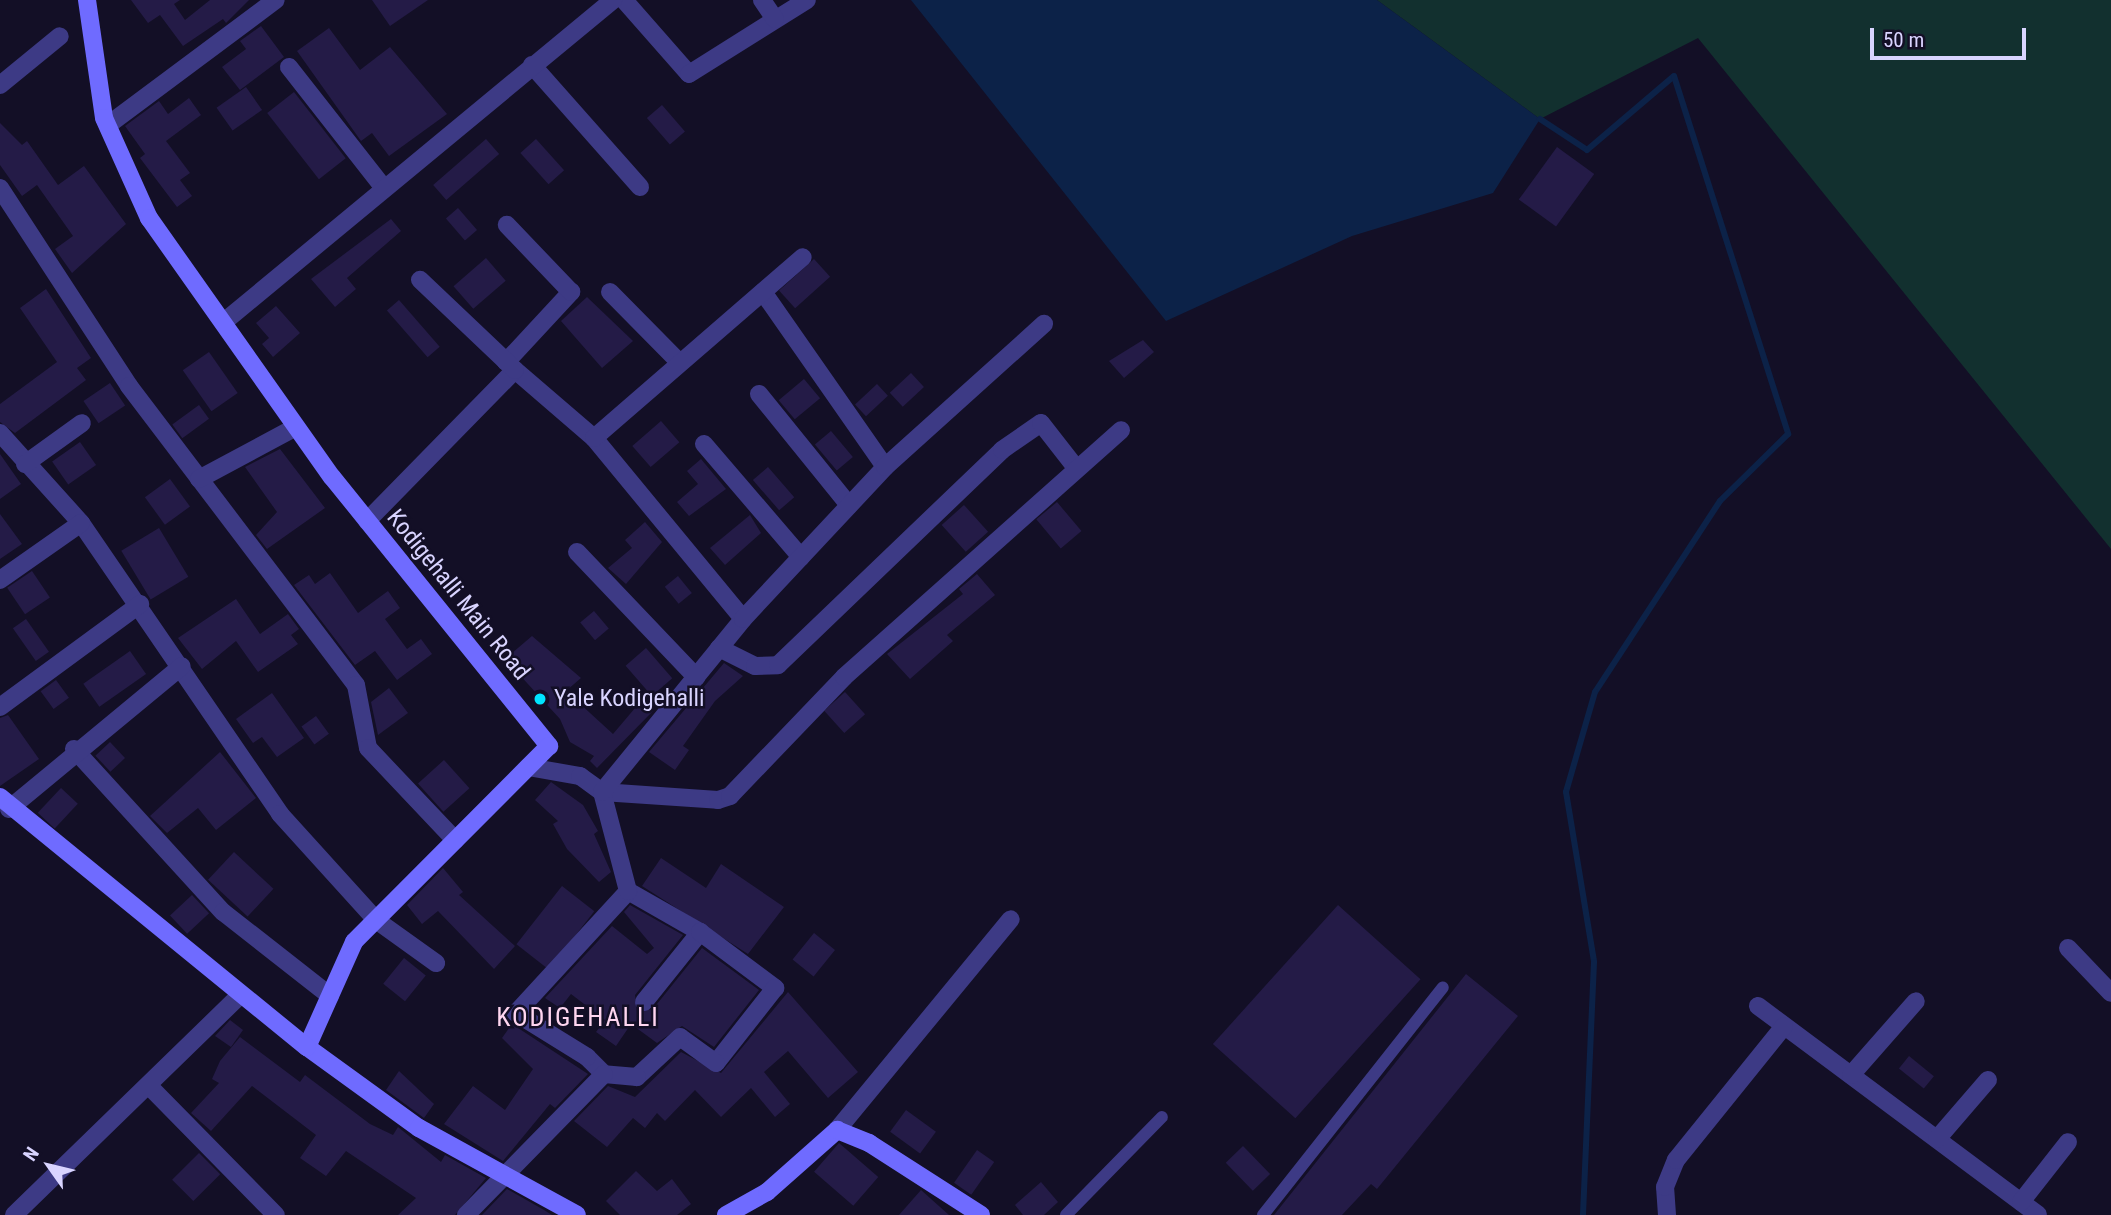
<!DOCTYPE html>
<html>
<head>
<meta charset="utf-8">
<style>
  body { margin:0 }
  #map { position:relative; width:2111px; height:1215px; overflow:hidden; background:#130f26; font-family:"Roboto Condensed",sans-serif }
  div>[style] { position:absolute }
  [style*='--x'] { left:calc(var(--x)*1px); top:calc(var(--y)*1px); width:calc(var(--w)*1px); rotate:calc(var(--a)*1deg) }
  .green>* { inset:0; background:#12302f }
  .water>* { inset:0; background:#0c2248 }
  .stream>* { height:6px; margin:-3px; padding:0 3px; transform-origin:3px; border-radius:3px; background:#0c2248 }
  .building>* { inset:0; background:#241b47; transform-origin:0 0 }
  .lane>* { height:12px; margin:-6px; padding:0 6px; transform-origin:6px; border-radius:6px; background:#3d3a85 }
  .street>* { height:18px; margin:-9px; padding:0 9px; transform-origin:9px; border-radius:9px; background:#3d3a85 }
  .secondary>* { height:18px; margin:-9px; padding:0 9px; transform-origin:9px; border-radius:9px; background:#6f6bff }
  .dots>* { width:19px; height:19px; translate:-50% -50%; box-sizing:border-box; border:4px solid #130f26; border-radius:50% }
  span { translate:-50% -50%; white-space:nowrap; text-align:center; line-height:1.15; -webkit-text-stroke:5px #130f26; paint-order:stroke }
  .street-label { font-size:24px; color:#d9d4ff }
  .poi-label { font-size:24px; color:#d9d4ff }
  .left { translate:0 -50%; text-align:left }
  .neighbourhood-label { font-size:26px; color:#ffd6f0; letter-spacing:2px }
  .north { position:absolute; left:14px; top:1131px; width:70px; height:70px; -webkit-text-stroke:5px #130f26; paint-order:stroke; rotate:304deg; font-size:19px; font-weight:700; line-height:28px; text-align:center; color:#d9d4ff }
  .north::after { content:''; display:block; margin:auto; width:24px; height:32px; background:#d9d4ff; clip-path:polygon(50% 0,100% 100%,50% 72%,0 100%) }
  .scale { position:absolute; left:1870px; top:28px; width:156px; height:32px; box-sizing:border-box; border:4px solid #d9d4ff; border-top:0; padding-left:9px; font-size:21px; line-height:24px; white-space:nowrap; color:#d9d4ff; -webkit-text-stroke:5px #130f26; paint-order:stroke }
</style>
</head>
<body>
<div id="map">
  <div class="green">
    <div style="clip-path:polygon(1377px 0,2111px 0,2111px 549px,1698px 38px,1540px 119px)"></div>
  </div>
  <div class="water">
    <div style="clip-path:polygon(911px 0,1377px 0,1540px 119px,1493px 193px,1352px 236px,1166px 321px)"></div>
  </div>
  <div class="stream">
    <div style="--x:1540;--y:119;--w:56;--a:33.4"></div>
    <div style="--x:1587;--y:150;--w:114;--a:-40.4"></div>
    <div style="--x:1674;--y:76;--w:376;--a:72.3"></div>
    <div style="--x:1788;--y:434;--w:95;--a:135.4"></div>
    <div style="--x:1720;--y:501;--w:228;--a:123.2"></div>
    <div style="--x:1595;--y:692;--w:104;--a:106.2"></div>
    <div style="--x:1566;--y:792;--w:172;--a:80.6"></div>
    <div style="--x:1594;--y:962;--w:253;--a:92.5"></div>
  </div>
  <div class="building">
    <div style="clip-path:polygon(131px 0,180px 0,174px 4px,185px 20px,210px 0,249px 0,226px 23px,223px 19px,183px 46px,160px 15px,148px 23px)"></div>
    <div style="clip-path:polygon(372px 0,428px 0,390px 26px)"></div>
    <div style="clip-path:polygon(261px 26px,284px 57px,240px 90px,222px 67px,246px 49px,240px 41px)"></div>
    <div style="clip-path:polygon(329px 28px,360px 70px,390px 47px,447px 114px,389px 156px,372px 133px,361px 141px,297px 51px)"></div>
    <div style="left:246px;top:87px;width:28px;height:36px;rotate:55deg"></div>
    <div style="left:294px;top:92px;width:84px;height:34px;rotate:52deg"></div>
    <div style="clip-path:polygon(189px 98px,201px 115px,166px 141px,190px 173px,180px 180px,192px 196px,177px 207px,140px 158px,145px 154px,125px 126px,159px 101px,168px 114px)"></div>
    <div style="left:662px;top:105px;width:35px;height:20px;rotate:49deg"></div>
    <div style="clip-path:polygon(0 123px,22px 145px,27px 141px,58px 185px,84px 166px,126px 224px,72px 273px,55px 249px,73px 236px,37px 185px,22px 196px,0 165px)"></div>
    <div style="left:486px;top:139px;width:20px;height:70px;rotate:49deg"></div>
    <div style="left:536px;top:139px;width:42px;height:21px;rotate:48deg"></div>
    <div style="left:1557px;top:147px;width:46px;height:65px;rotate:36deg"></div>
    <div style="left:458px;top:208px;width:29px;height:16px;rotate:49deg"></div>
    <div style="clip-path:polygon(391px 219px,401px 231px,347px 278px,356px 289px,335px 307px,311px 279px)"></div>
    <div style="left:486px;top:258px;width:30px;height:43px;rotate:49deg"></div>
    <div style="left:814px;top:259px;width:24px;height:47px;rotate:48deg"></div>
    <div style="clip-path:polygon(46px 289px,91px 358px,77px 368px,86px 380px,15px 433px,0 422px,0 404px,57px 362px,20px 308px)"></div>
    <div style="clip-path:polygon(587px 297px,633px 341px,602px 368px,561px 321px)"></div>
    <div style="left:399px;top:300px;width:62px;height:16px;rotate:49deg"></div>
    <div style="clip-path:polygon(276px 306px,300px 333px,273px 357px,262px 344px,269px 338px,256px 323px)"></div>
    <div style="clip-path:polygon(1143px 340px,1154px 352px,1124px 378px,1109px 361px)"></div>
    <div style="left:209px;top:352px;width:50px;height:32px;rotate:55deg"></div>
    <div style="left:911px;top:373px;width:19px;height:29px;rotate:47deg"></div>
    <div style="left:804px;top:379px;width:25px;height:33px;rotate:50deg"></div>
    <div style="left:110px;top:383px;width:27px;height:32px;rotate:56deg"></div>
    <div style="left:877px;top:384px;width:16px;height:30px;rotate:47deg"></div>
    <div style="left:199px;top:405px;width:17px;height:33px;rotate:54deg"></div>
    <div style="left:661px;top:421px;width:28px;height:38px;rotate:49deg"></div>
    <div style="left:831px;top:431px;width:34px;height:21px;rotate:50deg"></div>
    <div style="left:80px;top:442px;width:28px;height:34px;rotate:55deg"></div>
    <div style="clip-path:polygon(280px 449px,325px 508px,267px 549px,256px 535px,277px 512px,245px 467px)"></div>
    <div style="clip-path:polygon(0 454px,21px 484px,0 499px)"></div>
    <div style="clip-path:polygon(701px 459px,726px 489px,689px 516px,677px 502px,698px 484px,687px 471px)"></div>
    <div style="left:768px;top:467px;width:40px;height:20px;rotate:49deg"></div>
    <div style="left:170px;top:479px;width:34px;height:31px;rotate:54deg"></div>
    <div style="left:1057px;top:502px;width:38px;height:27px;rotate:50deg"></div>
    <div style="left:964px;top:505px;width:36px;height:30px;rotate:48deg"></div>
    <div style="clip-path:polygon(0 514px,22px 544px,0 559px)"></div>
    <div style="clip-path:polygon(750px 515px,761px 533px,725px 565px,710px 548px)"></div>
    <div style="clip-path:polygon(645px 522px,662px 542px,626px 584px,608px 568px,632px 548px,625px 540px)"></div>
    <div style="left:159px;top:528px;width:57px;height:44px;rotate:59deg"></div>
    <div style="left:32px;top:571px;width:32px;height:30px;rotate:56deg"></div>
    <div style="clip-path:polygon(330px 573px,358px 613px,388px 591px,400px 608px,385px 619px,407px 649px,421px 639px,432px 654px,397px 680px,375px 651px,355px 665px,294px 585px,309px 575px,315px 584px)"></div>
    <div style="clip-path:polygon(977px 574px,995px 595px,947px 635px,953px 641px,910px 679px,887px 654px,963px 594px,959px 589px)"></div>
    <div style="left:678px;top:576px;width:22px;height:17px;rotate:51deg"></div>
    <div style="clip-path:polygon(236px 599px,260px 634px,288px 614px,299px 629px,291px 635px,298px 644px,258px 672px,236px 641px,202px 669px,178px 638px)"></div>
    <div style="left:594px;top:611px;width:23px;height:18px;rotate:50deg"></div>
    <div style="left:26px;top:619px;width:40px;height:16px;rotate:55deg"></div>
    <div style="clip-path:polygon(532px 636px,581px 678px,566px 691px,613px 734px,641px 701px,653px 711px,597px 768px,590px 761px,594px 756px,570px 742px,560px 719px,505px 659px)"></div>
    <div style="left:646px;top:648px;width:40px;height:27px;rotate:49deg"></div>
    <div style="left:130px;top:651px;width:28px;height:57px;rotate:55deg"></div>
    <div style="clip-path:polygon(724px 663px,743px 676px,715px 701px,683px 746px,689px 750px,675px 770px,649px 752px)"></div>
    <div style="left:56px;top:680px;width:22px;height:19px;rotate:54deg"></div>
    <div style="clip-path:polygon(389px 688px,408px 713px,378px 735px,371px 702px)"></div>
    <div style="left:845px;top:692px;width:30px;height:28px;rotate:48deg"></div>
    <div style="clip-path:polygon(272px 693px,304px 738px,277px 757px,262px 737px,253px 743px,236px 719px)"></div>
    <div style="clip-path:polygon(8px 715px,39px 759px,0 786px,0 718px)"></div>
    <div style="left:316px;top:716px;width:22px;height:18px;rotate:54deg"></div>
    <div style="left:110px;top:742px;width:22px;height:20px;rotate:47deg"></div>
    <div style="clip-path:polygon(220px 752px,256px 798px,216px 830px,198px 808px,167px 833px,150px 816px)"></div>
    <div style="left:444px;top:760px;width:38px;height:35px;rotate:48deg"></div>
    <div style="clip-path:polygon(551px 782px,583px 805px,598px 831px,594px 834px,611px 872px,599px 882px,567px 849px,553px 824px,558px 821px,535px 800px)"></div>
    <div style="left:61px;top:788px;width:23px;height:34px;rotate:43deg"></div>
    <div style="left:234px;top:852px;width:54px;height:38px;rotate:43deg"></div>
    <div style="clip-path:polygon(661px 858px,706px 888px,721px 864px,784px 907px,748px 954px,642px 886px)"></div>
    <div style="clip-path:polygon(443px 868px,463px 892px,459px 895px,515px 946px,494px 969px,438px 911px,422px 924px,407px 905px)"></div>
    <div style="left:562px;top:886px;width:41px;height:74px;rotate:38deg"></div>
    <div style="left:192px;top:895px;width:25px;height:30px;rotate:47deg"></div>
    <div style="clip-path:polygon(630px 905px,683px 935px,635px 995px,637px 1011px,653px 1009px,702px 948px,759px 990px,714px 1047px,682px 1026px,657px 1043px,631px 1024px,616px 1046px,596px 1032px,605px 1020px,571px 994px,560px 1008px,545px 998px,612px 926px,647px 954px,654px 948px,624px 912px)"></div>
    <div style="left:1338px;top:905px;width:111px;height:187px;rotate:42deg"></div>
    <div style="left:814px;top:933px;width:27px;height:34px;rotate:39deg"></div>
    <div style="left:404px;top:958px;width:28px;height:33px;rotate:39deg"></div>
    <div style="clip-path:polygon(1466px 974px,1518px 1016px,1377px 1189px,1371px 1184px,1342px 1215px,1274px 1215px)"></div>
    <div style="clip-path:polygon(788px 992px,858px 1072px,828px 1098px,788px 1051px,764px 1072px,790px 1104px,775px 1117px,751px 1088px,721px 1117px,695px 1090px,665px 1121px,657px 1113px,645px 1128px,633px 1118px,607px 1147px,574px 1121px,608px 1086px,635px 1097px,681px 1052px,721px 1073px)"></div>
    <div style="clip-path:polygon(230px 1020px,243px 1030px,231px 1047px,215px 1036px)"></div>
    <div style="clip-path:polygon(512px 1024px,588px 1074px,555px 1108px,550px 1104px,503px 1161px,444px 1124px,473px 1086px,505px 1110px,533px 1069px,502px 1038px)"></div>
    <div style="clip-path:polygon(240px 1037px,300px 1082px,305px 1075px,370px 1124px,393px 1135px,398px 1127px,441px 1162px,445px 1155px,486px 1178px,455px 1215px,398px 1215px,416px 1198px,346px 1151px,326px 1176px,300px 1158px,316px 1135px,252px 1086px,211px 1131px,191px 1113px,219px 1083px,212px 1079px,220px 1061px)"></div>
    <div style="left:1909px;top:1056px;width:32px;height:16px;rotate:39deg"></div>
    <div style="clip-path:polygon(399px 1071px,434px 1104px,424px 1118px,386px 1090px)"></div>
    <div style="left:906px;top:1110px;width:37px;height:27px;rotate:36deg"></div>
    <div style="left:839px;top:1143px;width:52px;height:38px;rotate:41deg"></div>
    <div style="left:1243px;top:1146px;width:39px;height:24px;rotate:46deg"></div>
    <div style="left:977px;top:1150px;width:21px;height:40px;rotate:35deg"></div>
    <div style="left:199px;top:1153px;width:30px;height:38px;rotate:45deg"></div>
    <div style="clip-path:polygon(636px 1171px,657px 1191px,672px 1179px,691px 1204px,677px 1215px,620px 1215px,606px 1201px)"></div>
    <div style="clip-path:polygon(1041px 1182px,1058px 1202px,1044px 1215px,1023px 1215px,1015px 1205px)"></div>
    <div style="clip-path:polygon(507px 1189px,544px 1210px,552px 1215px,482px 1215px)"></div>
    <div style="clip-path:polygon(921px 1190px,949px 1215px,899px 1215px)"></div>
  </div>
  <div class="lane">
    <div style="--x:1066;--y:1215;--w:137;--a:-45.6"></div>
    <div style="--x:1263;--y:1215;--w:290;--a:-51.7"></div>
  </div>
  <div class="street">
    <div style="--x:624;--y:0;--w:98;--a:48.7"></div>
    <div style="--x:689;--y:74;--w:139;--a:-32.1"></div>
    <div style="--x:762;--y:0;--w:23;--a:56"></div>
    <div style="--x:532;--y:65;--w:163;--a:48.5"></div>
    <div style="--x:289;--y:67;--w:152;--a:51.9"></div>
    <div style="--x:0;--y:85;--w:77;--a:-39.2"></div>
    <div style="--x:108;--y:125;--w:209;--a:-36.7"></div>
    <div style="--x:0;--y:188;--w:236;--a:56.9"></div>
    <div style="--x:129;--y:386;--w:375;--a:52.8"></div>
    <div style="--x:356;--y:685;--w:64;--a:79.2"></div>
    <div style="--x:368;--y:748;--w:127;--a:46.6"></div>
    <div style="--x:610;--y:292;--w:98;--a:45.4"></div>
    <div style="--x:763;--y:292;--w:213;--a:55.1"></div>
    <div style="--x:225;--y:321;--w:504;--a:-39.6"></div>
    <div style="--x:506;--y:362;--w:96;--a:-47.1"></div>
    <div style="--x:571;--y:292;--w:93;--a:-133.7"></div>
    <div style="--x:515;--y:370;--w:104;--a:40.7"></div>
    <div style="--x:594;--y:438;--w:234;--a:50.5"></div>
    <div style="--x:759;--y:394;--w:143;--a:51"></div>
    <div style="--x:0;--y:433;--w:121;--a:48"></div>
    <div style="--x:81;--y:523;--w:353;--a:55.6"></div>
    <div style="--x:280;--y:814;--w:143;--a:47.8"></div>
    <div style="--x:376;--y:920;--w:74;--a:35.6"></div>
    <div style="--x:594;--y:438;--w:276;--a:-40.9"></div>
    <div style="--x:704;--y:444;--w:149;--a:49.4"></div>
    <div style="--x:25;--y:464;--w:70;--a:-35.7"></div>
    <div style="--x:199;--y:479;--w:110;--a:-28.2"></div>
    <div style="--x:367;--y:521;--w:211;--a:-45.6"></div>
    <div style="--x:515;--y:370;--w:131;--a:-136.5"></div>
    <div style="--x:577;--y:552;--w:173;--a:46.4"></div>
    <div style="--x:0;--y:580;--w:99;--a:-35.1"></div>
    <div style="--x:719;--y:648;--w:40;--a:26.6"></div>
    <div style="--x:755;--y:666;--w:23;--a:-2"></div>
    <div style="--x:778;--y:665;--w:310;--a:-43.8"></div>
    <div style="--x:1002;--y:450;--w:47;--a:-34.7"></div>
    <div style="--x:1041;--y:423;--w:58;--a:52"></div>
    <div style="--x:0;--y:707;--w:174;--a:-36.3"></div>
    <div style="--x:74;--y:749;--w:221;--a:47.6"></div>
    <div style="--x:223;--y:912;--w:136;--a:38.1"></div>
    <div style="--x:528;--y:767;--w:53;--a:9.8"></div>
    <div style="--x:580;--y:776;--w:27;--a:36"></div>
    <div style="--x:602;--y:792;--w:116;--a:3.9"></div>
    <div style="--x:718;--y:800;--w:13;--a:-18"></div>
    <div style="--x:730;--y:796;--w:165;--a:-46.2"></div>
    <div style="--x:844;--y:677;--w:371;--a:-41.7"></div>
    <div style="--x:9;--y:809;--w:224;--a:-39.6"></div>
    <div style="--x:628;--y:891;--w:83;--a:29.7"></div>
    <div style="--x:2068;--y:948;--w:62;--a:46.3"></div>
    <div style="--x:644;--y:1002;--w:90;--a:-51.3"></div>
    <div style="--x:700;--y:932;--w:94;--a:36.7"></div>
    <div style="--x:775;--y:988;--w:95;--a:128.2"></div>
    <div style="--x:716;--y:1063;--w:44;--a:-144.2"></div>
    <div style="--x:680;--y:1037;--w:59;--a:137.1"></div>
    <div style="--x:637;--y:1077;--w:33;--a:-175"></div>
    <div style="--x:604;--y:1074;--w:24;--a:-135"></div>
    <div style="--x:587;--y:1057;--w:84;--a:-148.2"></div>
    <div style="--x:516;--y:1013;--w:166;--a:-47.4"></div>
    <div style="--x:628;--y:891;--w:102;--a:-104.7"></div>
    <div style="--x:602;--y:792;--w:223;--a:-50.8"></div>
    <div style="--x:743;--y:619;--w:208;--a:-46.9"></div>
    <div style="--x:885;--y:467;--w:214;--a:-42"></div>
    <div style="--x:1758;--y:1006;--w:349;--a:36.7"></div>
    <div style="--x:1851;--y:1075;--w:98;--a:-48.7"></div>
    <div style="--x:151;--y:1088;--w:178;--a:45.5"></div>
    <div style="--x:837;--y:1130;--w:273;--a:-50.5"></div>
    <div style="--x:1937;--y:1139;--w:78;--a:-49.2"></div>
    <div style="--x:2021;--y:1202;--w:76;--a:-51.9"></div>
    <div style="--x:14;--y:1215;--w:313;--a:-44.2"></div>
    <div style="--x:466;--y:1215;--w:197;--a:-45.6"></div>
    <div style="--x:1667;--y:1215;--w:28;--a:-94"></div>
    <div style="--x:1665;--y:1187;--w:29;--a:-68"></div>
    <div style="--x:1676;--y:1160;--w:172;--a:-51.1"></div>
  </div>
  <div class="secondary">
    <div style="--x:87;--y:0;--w:119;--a:81.8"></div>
    <div style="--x:104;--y:118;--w:110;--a:65.8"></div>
    <div style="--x:149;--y:218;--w:317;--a:54.8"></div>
    <div style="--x:332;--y:477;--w:346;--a:51.1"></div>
    <div style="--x:549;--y:746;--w:276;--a:134.9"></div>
    <div style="--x:354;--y:942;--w:115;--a:114.1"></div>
    <div style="--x:307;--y:1047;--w:138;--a:35.9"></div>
    <div style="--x:419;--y:1128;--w:180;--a:28.8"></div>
    <div style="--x:0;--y:797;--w:396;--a:39.2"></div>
    <div style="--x:726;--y:1215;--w:47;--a:-29.3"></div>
    <div style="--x:767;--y:1192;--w:94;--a:-41.5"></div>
    <div style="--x:837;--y:1130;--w:35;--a:22"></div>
    <div style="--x:869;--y:1143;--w:133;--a:32.7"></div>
  </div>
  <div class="dots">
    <div style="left:540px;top:699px;background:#00e5ff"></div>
  </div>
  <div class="street-label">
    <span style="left:458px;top:595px;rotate:51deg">Kodigehalli Main Road</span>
  </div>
  <div class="poi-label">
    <span class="left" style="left:554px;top:699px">Yale Kodigehalli</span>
  </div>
  <div class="neighbourhood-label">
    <span style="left:578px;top:1018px">KODIGEHALLI</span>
  </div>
  <div class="north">N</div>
  <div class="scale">50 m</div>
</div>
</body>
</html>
